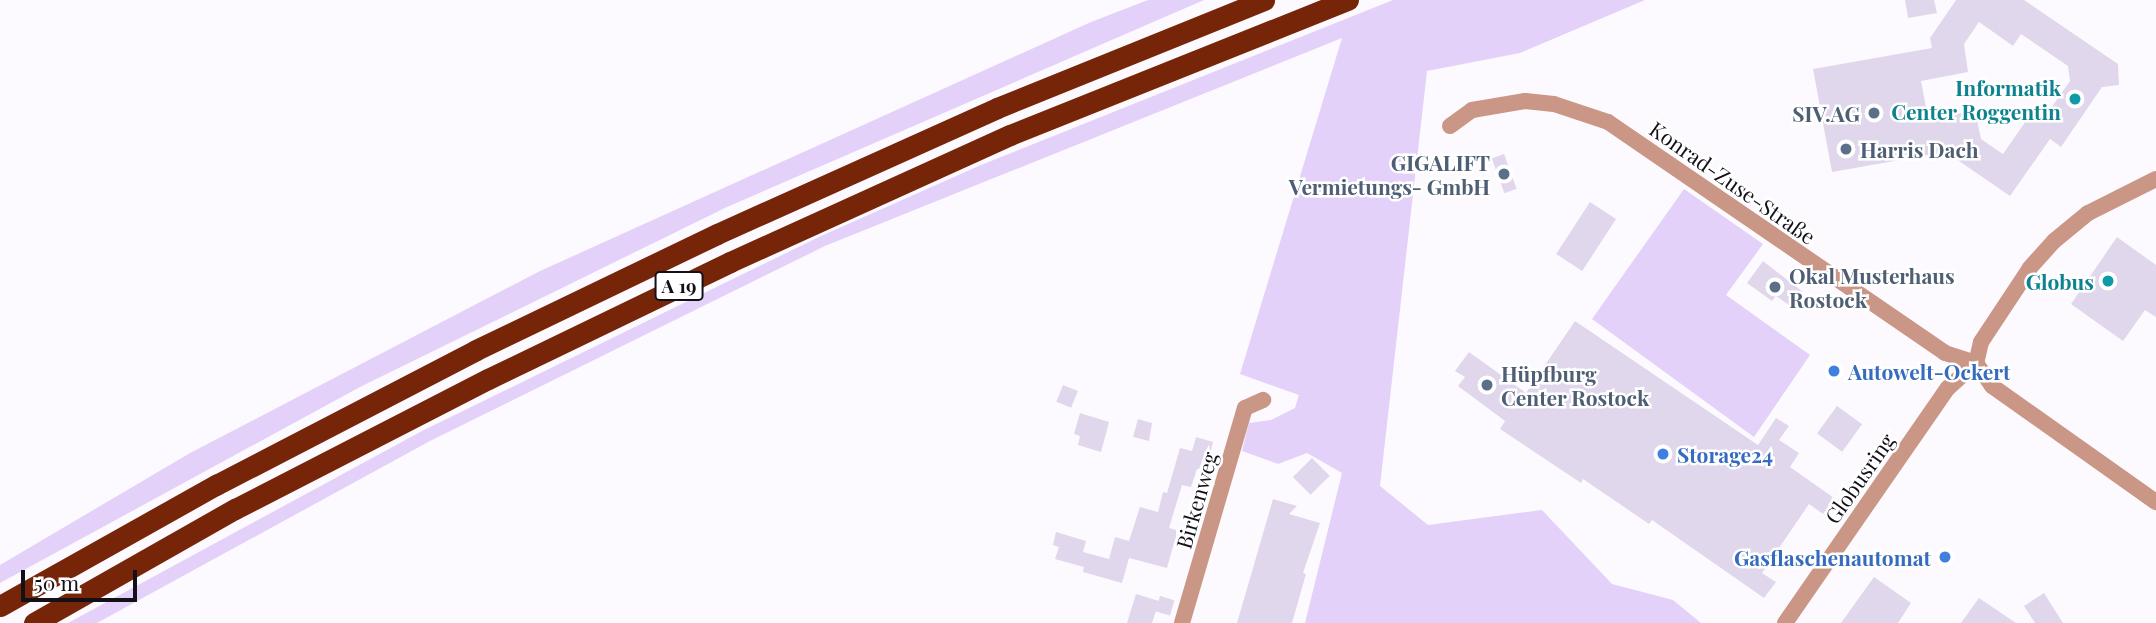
<!DOCTYPE html>
<html>
<head>
<meta charset="utf-8">
<style>
  body { margin:0 }
  #map { position:relative; width:2156px; height:623px; overflow:hidden; background:#fcfafe; font-family:"Playfair Display",serif }
  div>[style] { position:absolute }
  [style*='--x'] { left:calc(var(--x)*1px); top:calc(var(--y)*1px); width:calc(var(--w)*1px); rotate:calc(var(--a)*1deg) }
  .green>* { inset:0; background:#e3d1fa }
  .building>* { inset:0; background:#e0d7ec; transform-origin:0 0 }
  .minor>* { height:16px; margin:-8px; padding:0 8px; transform-origin:8px; border-radius:8px; background:#ca9686 }
  .highway>* { height:21px; margin:-10.5px; padding:0 10.5px; transform-origin:10.5px; border-radius:10.5px; background:#772509 }
  .dots>* { width:19px; height:19px; translate:-50% -50%; box-sizing:border-box; border:4px solid #fff; border-radius:50% }
  span { translate:-50% -50%; white-space:nowrap; text-align:center; line-height:1.15; -webkit-text-stroke:5px #fff; paint-order:stroke }
  .shield-label span { padding:2px 5px; background:#fff; border:2px solid; border-radius:5px; -webkit-text-stroke-width:0 }
  .shield-label { font-size:19px; color:#141018; font-weight:700 }
  .culture-label { font-size:21px; color:#0d838f; font-weight:700 }
  .right { translate:-100% -50%; text-align:right }
  .service-label { font-size:21px; color:#4e5e75; font-weight:700 }
  .left { translate:0 -50%; text-align:left }
  .street-label { font-size:21px; color:#141018 }
  .shop-label { font-size:21px; color:#366cbe; font-weight:700 }
  .scale { position:absolute; left:21px; top:570px; width:116px; height:32px; box-sizing:border-box; border:4px solid #141018; border-top:0; padding-left:9px; font-size:21px; line-height:24px; white-space:nowrap; color:#141018; -webkit-text-stroke:5px #fff; paint-order:stroke }
</style>
</head>
<body>
<div id="map">
  <div class="green">
    <div style="clip-path:polygon(1148px 0,1204px 0,727px 207px,360px 387px,0 583px,0 565px,190px 453px,540px 271px,1091px 22px)"></div>
    <div style="clip-path:polygon(1393px 0,1645px 0,1520px 53px,1427px 71px,1380px 486px,1428px 525px,1542px 510px,1612px 584px,1673px 600px,1701px 623px,1305px 623px,1342px 473px,1307px 453px,1278px 464px,1242px 451px,1249px 423px,1271px 420px,1295px 408px,1299px 395px,1240px 374px,1342px 38px,825px 246px,430px 441px,97px 623px,68px 623px,422px 431px,821px 236px,981px 165px)"></div>
    <div style="clip-path:polygon(1684px 189px,1763px 244px,1726px 295px,1810px 355px,1754px 437px,1592px 319px)"></div>
  </div>
  <div class="building">
    <div style="clip-path:polygon(1905px 0,1934px 0,1937px 13px,1908px 18px)"></div>
    <div style="clip-path:polygon(evenodd,1956px 0,2024px 0,2118px 64px,2119px 85px,2102px 87px,2061px 147px,2050px 139px,2010px 196px,1946px 152px,1832px 172px,1813px 69px,1932px 48px,1930px 38px,1956px 0,1979px 22px,2013px 46px,2021px 34px,2068px 66px,2070px 81px,2041px 122px,2030px 115px,2003px 154px,1981px 139px,1975px 111px,1928px 118px,1921px 81px,1968px 72px,1964px 44px,1979px 22px)"></div>
    <div style="left:1504px;top:154px;width:37px;height:13px;rotate:70deg"></div>
    <div style="left:1590px;top:202px;width:31px;height:62px;rotate:33deg"></div>
    <div style="clip-path:polygon(2117px 237px,2156px 265px,2156px 317px,2145px 310px,2123px 341px,2071px 304px)"></div>
    <div style="clip-path:polygon(1763px 261px,1803px 292px,1792px 307px,1776px 296px,1772px 301px,1747px 283px)"></div>
    <div style="clip-path:polygon(1575px 321px,1758px 445px,1776px 418px,1789px 426px,1779px 440px,1799px 453px,1790px 467px,1834px 498px,1823px 514px,1809px 504px,1762px 573px,1776px 582px,1764px 598px,1652px 520px,1649px 524px,1583px 479px,1581px 483px,1500px 429px,1505px 421px,1458px 386px,1465px 377px,1455px 371px,1469px 352px,1526px 393px)"></div>
    <div style="left:1063px;top:385px;width:16px;height:18px;rotate:22deg"></div>
    <div style="left:1837px;top:406px;width:31px;height:34px;rotate:36deg"></div>
    <div style="clip-path:polygon(1080px 413px,1109px 422px,1101px 452px,1078px 445px,1080px 436px,1074px 434px)"></div>
    <div style="clip-path:polygon(1138px 419px,1152px 423px,1149px 441px,1133px 437px)"></div>
    <div style="clip-path:polygon(1196px 437px,1213px 442px,1210px 454px,1205px 452px,1199px 469px,1197px 469px,1191px 487px,1182px 485px,1169px 528px,1176px 530px,1176px 536px,1167px 568px,1129px 558px,1122px 583px,1083px 572px,1084px 567px,1055px 559px,1059px 547px,1053px 545px,1056px 532px,1086px 541px,1083px 552px,1109px 559px,1115px 537px,1129px 541px,1140px 507px,1158px 512px,1163px 492px,1167px 493px,1180px 448px,1192px 451px)"></div>
    <div style="left:1312px;top:458px;width:25px;height:27px;rotate:45deg"></div>
    <div style="clip-path:polygon(1273px 499px,1297px 506px,1289px 514px,1320px 523px,1303px 573px,1306px 574px,1292px 623px,1237px 623px)"></div>
    <div style="clip-path:polygon(1874px 577px,1911px 603px,1898px 623px,1841px 623px)"></div>
    <div style="clip-path:polygon(2044px 593px,2063px 623px,2035px 623px,2024px 606px)"></div>
    <div style="clip-path:polygon(1136px 594px,1159px 601px,1152px 623px,1127px 623px)"></div>
    <div style="left:1160px;top:596px;width:15px;height:16px;rotate:16deg"></div>
    <div style="clip-path:polygon(1979px 598px,2016px 623px,1961px 623px)"></div>
  </div>
  <div class="minor">
    <div style="--x:1450;--y:126;--w:27;--a:-36"></div>
    <div style="--x:1472;--y:110;--w:54;--a:-9.6"></div>
    <div style="--x:1525;--y:101;--w:29;--a:6"></div>
    <div style="--x:1554;--y:104;--w:57;--a:18.4"></div>
    <div style="--x:1608;--y:122;--w:409;--a:34.4"></div>
    <div style="--x:1945;--y:353;--w:33;--a:18"></div>
    <div style="--x:2156;--y:179;--w:76;--a:153.4"></div>
    <div style="--x:2088;--y:213;--w:44;--a:140.5"></div>
    <div style="--x:2054;--y:241;--w:36;--a:132"></div>
    <div style="--x:2030;--y:268;--w:89;--a:123.5"></div>
    <div style="--x:1981;--y:342;--w:22;--a:103"></div>
    <div style="--x:1976;--y:363;--w:28;--a:55"></div>
    <div style="--x:1992;--y:386;--w:201;--a:35.3"></div>
    <div style="--x:1182;--y:623;--w:224;--a:-73.7"></div>
    <div style="--x:1245;--y:408;--w:20;--a:-24"></div>
    <div style="--x:1785;--y:623;--w:286;--a:-55.3"></div>
    <div style="--x:1948;--y:388;--w:38;--a:-42"></div>
  </div>
  <div class="highway">
    <div style="--x:0;--y:606;--w:248;--a:-29.3"></div>
    <div style="--x:216;--y:485;--w:293;--a:-27.4"></div>
    <div style="--x:476;--y:350;--w:267;--a:-25.7"></div>
    <div style="--x:717;--y:234;--w:307;--a:-24.2"></div>
    <div style="--x:997;--y:108;--w:288;--a:-22"></div>
    <div style="--x:34;--y:623;--w:231;--a:-29.6"></div>
    <div style="--x:235;--y:509;--w:284;--a:-27.2"></div>
    <div style="--x:488;--y:379;--w:269;--a:-25.8"></div>
    <div style="--x:730;--y:262;--w:307;--a:-24.4"></div>
    <div style="--x:1010;--y:135;--w:364;--a:-21.8"></div>
  </div>
  <div class="dots">
    <div style="left:2075px;top:99px;background:#0f9aa8"></div>
    <div style="left:1874px;top:113px;background:#5c6f8a"></div>
    <div style="left:1846px;top:149px;background:#5c6f8a"></div>
    <div style="left:1504px;top:174px;background:#5c6f8a"></div>
    <div style="left:2108px;top:281px;background:#0f9aa8"></div>
    <div style="left:1775px;top:287px;background:#5c6f8a"></div>
    <div style="left:1834px;top:371px;background:#3f7fe0"></div>
    <div style="left:1487px;top:385px;background:#5c6f8a"></div>
    <div style="left:1663px;top:454px;background:#3f7fe0"></div>
    <div style="left:1945px;top:557px;background:#3f7fe0"></div>
  </div>
  <div class="shield-label">
    <span style="left:679px;top:286px">A 19</span>
  </div>
  <div class="culture-label">
    <span class="right" style="left:2061px;top:99px">Informatik<br>Center Roggentin</span>
    <span class="right" style="left:2094px;top:281px">Globus</span>
  </div>
  <div class="service-label">
    <span class="right" style="left:1860px;top:113px">SIV.AG</span>
    <span class="left" style="left:1860px;top:149px">Harris Dach</span>
    <span class="right" style="left:1490px;top:174px">GIGALIFT<br>Vermietungs- GmbH</span>
    <span class="left" style="left:1789px;top:287px">Okal Musterhaus<br>Rostock</span>
    <span class="left" style="left:1501px;top:385px">Hüpfburg<br>Center Rostock</span>
  </div>
  <div class="street-label">
    <span style="left:1733px;top:182px;rotate:35deg">Konrad-Zuse-Straße</span>
    <span style="left:1859px;top:478px;rotate:-55deg">Globusring</span>
    <span style="left:1196px;top:500px;rotate:-74deg">Birkenweg</span>
  </div>
  <div class="shop-label">
    <span class="left" style="left:1848px;top:371px">Autowelt-Ockert</span>
    <span class="left" style="left:1677px;top:454px">Storage24</span>
    <span class="right" style="left:1931px;top:557px">Gasflaschenautomat</span>
  </div>
  <div class="scale">50 m</div>
</div>
</body>
</html>
